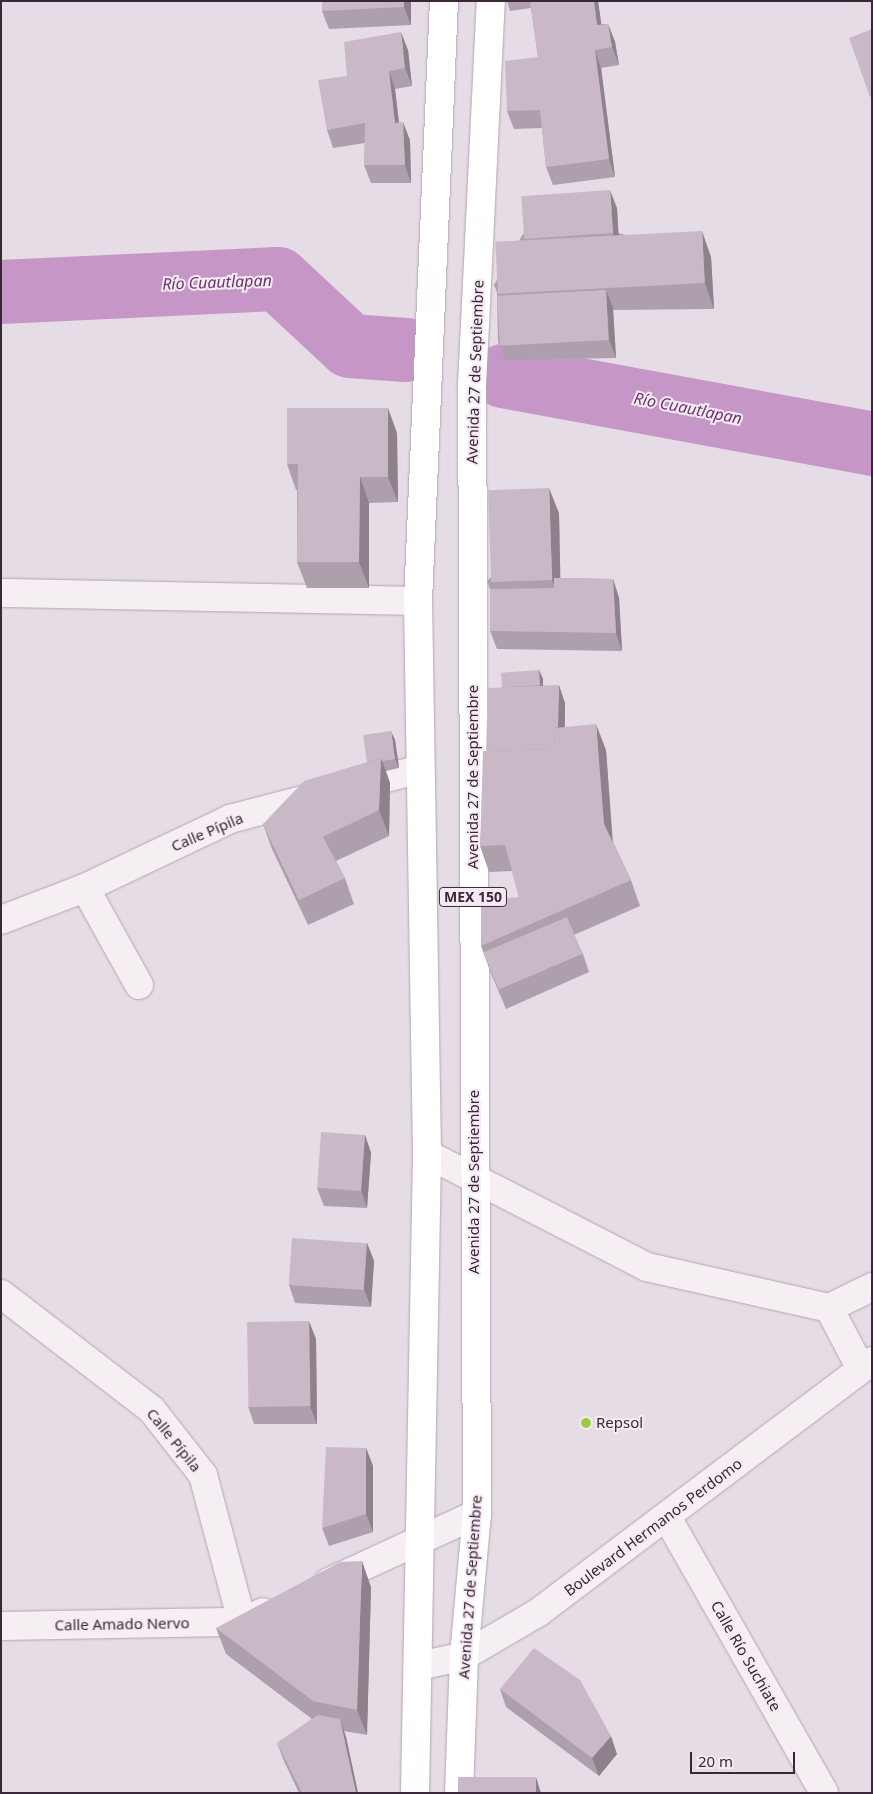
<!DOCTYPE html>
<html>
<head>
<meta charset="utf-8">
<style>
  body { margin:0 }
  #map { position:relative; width:873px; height:1794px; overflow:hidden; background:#e6dce5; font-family:"Noto Sans",sans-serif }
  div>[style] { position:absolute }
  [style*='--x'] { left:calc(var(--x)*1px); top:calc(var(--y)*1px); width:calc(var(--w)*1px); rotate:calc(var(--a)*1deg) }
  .river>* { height:64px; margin:-32px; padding:0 32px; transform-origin:32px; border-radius:32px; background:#c697c6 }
  .roads { filter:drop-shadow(0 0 1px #b3a5b1) drop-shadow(0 0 1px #b3a5b1) }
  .minor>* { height:28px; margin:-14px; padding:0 14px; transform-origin:14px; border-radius:14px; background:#f5eff4 }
  .tertiary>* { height:28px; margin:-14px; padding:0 14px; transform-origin:14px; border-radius:14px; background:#f5eff4 }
  .primary>* { height:28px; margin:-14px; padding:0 14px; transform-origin:14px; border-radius:14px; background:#fff }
  .wall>* { inset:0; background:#ad9fab }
  .shaded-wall>* { inset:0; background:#8d828b }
  .building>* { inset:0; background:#c9b9c7; transform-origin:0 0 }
  .dots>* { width:14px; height:14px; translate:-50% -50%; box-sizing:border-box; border:2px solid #f4ebf3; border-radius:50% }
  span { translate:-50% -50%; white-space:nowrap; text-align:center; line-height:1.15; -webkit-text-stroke:4px #f4ebf3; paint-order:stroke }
  .shield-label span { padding:1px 4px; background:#f4ebf3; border:1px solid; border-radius:4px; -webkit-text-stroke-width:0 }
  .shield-label { font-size:14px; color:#3c2639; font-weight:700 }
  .street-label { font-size:15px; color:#3c2639 }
  .poi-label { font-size:15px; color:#3c2639 }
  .left { translate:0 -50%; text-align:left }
  .water-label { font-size:16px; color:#6f316d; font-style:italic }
  .frame { position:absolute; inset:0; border:2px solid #3c2639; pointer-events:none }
  .scale { position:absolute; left:690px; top:1752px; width:105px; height:22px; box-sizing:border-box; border:2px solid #3c2639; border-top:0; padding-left:6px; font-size:15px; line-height:18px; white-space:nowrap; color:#3c2639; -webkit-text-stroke:4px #f4ebf3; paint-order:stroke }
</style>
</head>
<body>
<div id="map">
  <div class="river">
    <div style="--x:1;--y:292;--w:277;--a:-2.7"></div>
    <div style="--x:278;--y:279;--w:98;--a:42.9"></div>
    <div style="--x:350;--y:346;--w:56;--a:4.1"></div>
    <div style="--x:503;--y:376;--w:375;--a:10.4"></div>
  </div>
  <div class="roads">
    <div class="minor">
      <div style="--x:1;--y:593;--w:417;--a:1.1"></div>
      <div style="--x:85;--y:888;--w:111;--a:60.9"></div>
      <div style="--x:1;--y:920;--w:90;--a:-20.9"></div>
      <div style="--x:85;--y:888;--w:161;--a:-25.4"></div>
      <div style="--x:230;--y:819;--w:197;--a:-14.7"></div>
      <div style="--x:1;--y:1294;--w:190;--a:37.5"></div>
      <div style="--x:152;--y:1410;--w:83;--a:51.9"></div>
      <div style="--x:203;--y:1475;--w:152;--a:75.1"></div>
      <div style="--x:668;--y:1519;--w:315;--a:60.3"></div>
      <div style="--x:329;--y:1582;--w:163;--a:-24.7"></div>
      <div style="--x:1;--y:1626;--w:241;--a:-1"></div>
      <div style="--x:242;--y:1622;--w:23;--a:-25"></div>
    </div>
    <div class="tertiary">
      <div style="--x:427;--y:1154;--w:247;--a:27.2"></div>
      <div style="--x:647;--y:1267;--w:187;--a:12.7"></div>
      <div style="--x:829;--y:1308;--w:48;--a:-26"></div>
      <div style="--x:829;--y:1308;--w:67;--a:62.3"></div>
      <div style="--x:419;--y:1666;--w:46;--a:-12.5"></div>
      <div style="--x:464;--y:1656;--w:87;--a:-30.4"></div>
      <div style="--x:539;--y:1612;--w:417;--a:-37"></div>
    </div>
    <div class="primary">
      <div style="--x:415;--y:1793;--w:639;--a:-88.92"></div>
      <div style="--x:427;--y:1154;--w:553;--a:-90.93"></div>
      <div style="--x:418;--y:601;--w:601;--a:-87.52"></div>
      <div style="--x:459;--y:1793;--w:137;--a:-87.9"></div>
      <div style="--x:464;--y:1656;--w:143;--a:-84.8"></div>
      <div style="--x:477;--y:1514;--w:1129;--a:-90.25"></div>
      <div style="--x:472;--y:385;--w:384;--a:-87.2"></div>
    </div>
  </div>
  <div class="wall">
    <div style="clip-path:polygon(322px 1px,411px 1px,411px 25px,329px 29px,322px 11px)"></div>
    <div style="clip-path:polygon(507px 1px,598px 1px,601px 24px,608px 24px,615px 42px,619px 65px,601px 68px,615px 177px,553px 185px,546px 167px,542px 128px,514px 129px,507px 111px,538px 57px,531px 8px,510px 11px)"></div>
    <div style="clip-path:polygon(408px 50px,412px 86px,395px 89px,399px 122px,410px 140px,411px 183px,371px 183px,364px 165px,365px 143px,333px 148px,327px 130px,347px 76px)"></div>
    <div style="clip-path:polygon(617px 208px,618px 233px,711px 257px,714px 309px,613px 310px,616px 358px,505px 360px,498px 342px,497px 292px,494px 285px,523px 234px)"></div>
    <div style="clip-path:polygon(397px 433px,398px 502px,369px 503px,369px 588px,307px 588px,297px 562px,297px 490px,296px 490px,287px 464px)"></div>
    <div style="clip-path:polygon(559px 513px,560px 578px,613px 579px,619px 598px,622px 651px,497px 649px,490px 631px,490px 589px,487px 581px)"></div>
    <div style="clip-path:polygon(539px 670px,543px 679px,543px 685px,565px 703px,565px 727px,606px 750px,613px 842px,631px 880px,640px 906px,574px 935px,583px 954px,589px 972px,506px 1009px,490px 971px,481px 946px,519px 897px,512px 871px,489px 872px,480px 846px,486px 751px,502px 687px)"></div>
    <div style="clip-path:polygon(395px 740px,399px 768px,386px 771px,390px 783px,389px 836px,336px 861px,345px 878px,354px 904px,308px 925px,272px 849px,263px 824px,367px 762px)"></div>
    <div style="clip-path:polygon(365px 1135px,371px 1153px,367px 1208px,324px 1206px,317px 1188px)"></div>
    <div style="clip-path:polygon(367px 1243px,374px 1261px,371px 1307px,295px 1303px,289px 1285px)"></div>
    <div style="clip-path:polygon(316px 1339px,317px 1424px,254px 1424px,248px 1406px)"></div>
    <div style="clip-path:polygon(366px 1448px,373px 1466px,373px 1532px,329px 1546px,322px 1528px)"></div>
    <div style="clip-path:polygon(371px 1587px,367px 1735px,344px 1731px,346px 1737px,358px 1793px,299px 1793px,284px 1761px,277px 1743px,312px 1719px,226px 1654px,216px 1628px)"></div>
    <div style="clip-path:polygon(500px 1689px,617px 1754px,599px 1776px,506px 1707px)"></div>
  </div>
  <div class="shaded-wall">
    <div style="clip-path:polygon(404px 1px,411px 1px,411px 25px,404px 7px)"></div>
    <div style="clip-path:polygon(594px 1px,598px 1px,604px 43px,597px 25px)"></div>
    <div style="clip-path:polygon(608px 24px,615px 42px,619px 65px,612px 47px)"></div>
    <div style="clip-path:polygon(401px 32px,408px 50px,412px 86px,405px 68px)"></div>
    <div style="clip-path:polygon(595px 50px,601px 68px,615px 177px,609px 159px)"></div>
    <div style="clip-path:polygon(389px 71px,395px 89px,401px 141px,395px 123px)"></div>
    <div style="clip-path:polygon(403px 122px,410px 140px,411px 183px,405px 165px)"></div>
    <div style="clip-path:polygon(610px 190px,617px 208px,620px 259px,614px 241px)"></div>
    <div style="clip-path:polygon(702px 231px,711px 257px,714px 309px,705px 283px)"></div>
    <div style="clip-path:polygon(606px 290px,613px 308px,616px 358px,609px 340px)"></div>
    <div style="clip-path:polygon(388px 408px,397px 433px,398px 502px,388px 477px)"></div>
    <div style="clip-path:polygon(360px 477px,369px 503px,369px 588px,359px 562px)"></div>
    <div style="clip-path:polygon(549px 488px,559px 513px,561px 606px,552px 580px)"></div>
    <div style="clip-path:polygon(613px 579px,619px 598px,622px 651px,616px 633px)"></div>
    <div style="clip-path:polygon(539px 670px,543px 679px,543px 699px,540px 689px)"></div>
    <div style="clip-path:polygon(559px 685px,565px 703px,564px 775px,557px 757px)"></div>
    <div style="clip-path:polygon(596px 724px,606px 750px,613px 850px,604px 824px)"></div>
    <div style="clip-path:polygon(391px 731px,395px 740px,399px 768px,395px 759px)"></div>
    <div style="clip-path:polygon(381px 758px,390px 783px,389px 836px,379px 810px)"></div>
    <div style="clip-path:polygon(365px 1135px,371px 1153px,367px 1208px,361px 1190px)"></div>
    <div style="clip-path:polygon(367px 1243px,374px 1261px,371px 1307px,364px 1289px)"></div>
    <div style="clip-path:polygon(309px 1321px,316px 1339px,317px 1424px,310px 1406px)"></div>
    <div style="clip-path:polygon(366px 1448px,373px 1466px,373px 1532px,366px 1514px)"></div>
    <div style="clip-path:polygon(362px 1561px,371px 1587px,367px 1735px,357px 1710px)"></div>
    <div style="clip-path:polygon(340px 1719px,346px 1737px,358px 1793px,356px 1793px)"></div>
    <div style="clip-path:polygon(611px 1736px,617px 1754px,599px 1776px,592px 1758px)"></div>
    <div style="clip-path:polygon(536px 1777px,541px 1793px,536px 1793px)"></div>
  </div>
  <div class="building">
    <div style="clip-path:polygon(322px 1px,404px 1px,404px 7px,322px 11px)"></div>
    <div style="clip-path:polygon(530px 1px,594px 1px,597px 25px,608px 24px,612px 47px,595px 50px,609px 159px,546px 167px,540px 110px,507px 111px,505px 61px,538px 57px)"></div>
    <div style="clip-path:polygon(872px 29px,872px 96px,870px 97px,849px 38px)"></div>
    <div style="clip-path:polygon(401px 32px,405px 68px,389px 71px,395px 123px,403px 122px,405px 165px,364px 165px,365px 123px,327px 130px,318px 80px,347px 76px,344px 42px)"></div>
    <div style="left:610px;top:190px;width:43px;height:89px;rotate:86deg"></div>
    <div style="left:702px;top:231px;width:52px;height:207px;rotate:87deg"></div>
    <div style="left:606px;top:290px;width:50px;height:109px;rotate:87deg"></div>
    <div style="clip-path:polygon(287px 408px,388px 408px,388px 477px,360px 477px,359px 562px,297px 562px,298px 464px,287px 464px)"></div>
    <div style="left:549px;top:488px;width:92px;height:61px;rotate:88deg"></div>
    <div style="clip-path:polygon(554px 578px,613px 579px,616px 633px,490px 631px,490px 589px,554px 588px)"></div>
    <div style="left:539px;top:670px;width:15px;height:38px;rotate:86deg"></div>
    <div style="clip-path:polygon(559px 685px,558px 727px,555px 728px,554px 749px,486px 751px,488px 688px)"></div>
    <div style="clip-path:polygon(596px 724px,604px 824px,631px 880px,481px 946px,481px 901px,519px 897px,505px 845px,480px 846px,483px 751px,554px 749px,555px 728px)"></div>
    <div style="clip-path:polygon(391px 731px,395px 759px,382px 761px,381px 758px,367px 762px,363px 735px)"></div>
    <div style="clip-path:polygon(381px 758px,379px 810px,323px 837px,345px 878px,299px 900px,263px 824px,304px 781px)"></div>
    <div style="left:567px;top:917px;width:40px;height:91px;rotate:67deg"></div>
    <div style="left:321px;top:1132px;width:44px;height:56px;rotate:4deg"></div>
    <div style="left:292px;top:1238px;width:75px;height:47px;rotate:4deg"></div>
    <div style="left:309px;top:1321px;width:85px;height:62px;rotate:89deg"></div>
    <div style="clip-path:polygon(326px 1447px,366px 1448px,366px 1514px,322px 1528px)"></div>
    <div style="clip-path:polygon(362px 1561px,357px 1710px,313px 1701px,216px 1628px,340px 1562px)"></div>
    <div style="clip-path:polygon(534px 1648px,580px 1680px,611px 1736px,592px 1758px,500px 1689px)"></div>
    <div style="clip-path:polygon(318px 1715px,340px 1719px,356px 1793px,302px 1793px,277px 1743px)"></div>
    <div style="left:458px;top:1777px;width:78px;height:16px"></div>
  </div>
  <div class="dots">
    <div style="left:586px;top:1423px;background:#9dcc40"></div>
  </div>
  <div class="shield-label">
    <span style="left:473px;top:897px">MEX 150</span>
  </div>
  <div class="street-label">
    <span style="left:475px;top:372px;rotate:-88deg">Avenida 27 de Septiembre</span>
    <span style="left:473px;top:777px;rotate:-90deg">Avenida 27 de Septiembre</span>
    <span style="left:207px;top:832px;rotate:-23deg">Calle Pípila</span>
    <span style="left:474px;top:1182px;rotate:-90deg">Avenida 27 de Septiembre</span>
    <span style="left:174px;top:1440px;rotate:51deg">Calle Pípila</span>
    <span style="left:653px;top:1527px;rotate:-37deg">Boulevard Hermanos Perdomo</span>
    <span style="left:470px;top:1587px;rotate:-86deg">Avenida 27 de Septiembre</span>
    <span style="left:122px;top:1624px;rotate:-1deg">Calle Amado Nervo</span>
    <span style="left:746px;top:1656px;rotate:60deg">Calle Río Suchiate</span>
  </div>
  <div class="poi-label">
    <span class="left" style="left:596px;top:1423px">Repsol</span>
  </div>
  <div class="water-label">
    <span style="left:217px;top:282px;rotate:-2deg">Río Cuautlapan</span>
    <span style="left:688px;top:408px;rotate:11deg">Río Cuautlapan</span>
  </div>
  <div class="frame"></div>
  <div class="scale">20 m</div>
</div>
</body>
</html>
